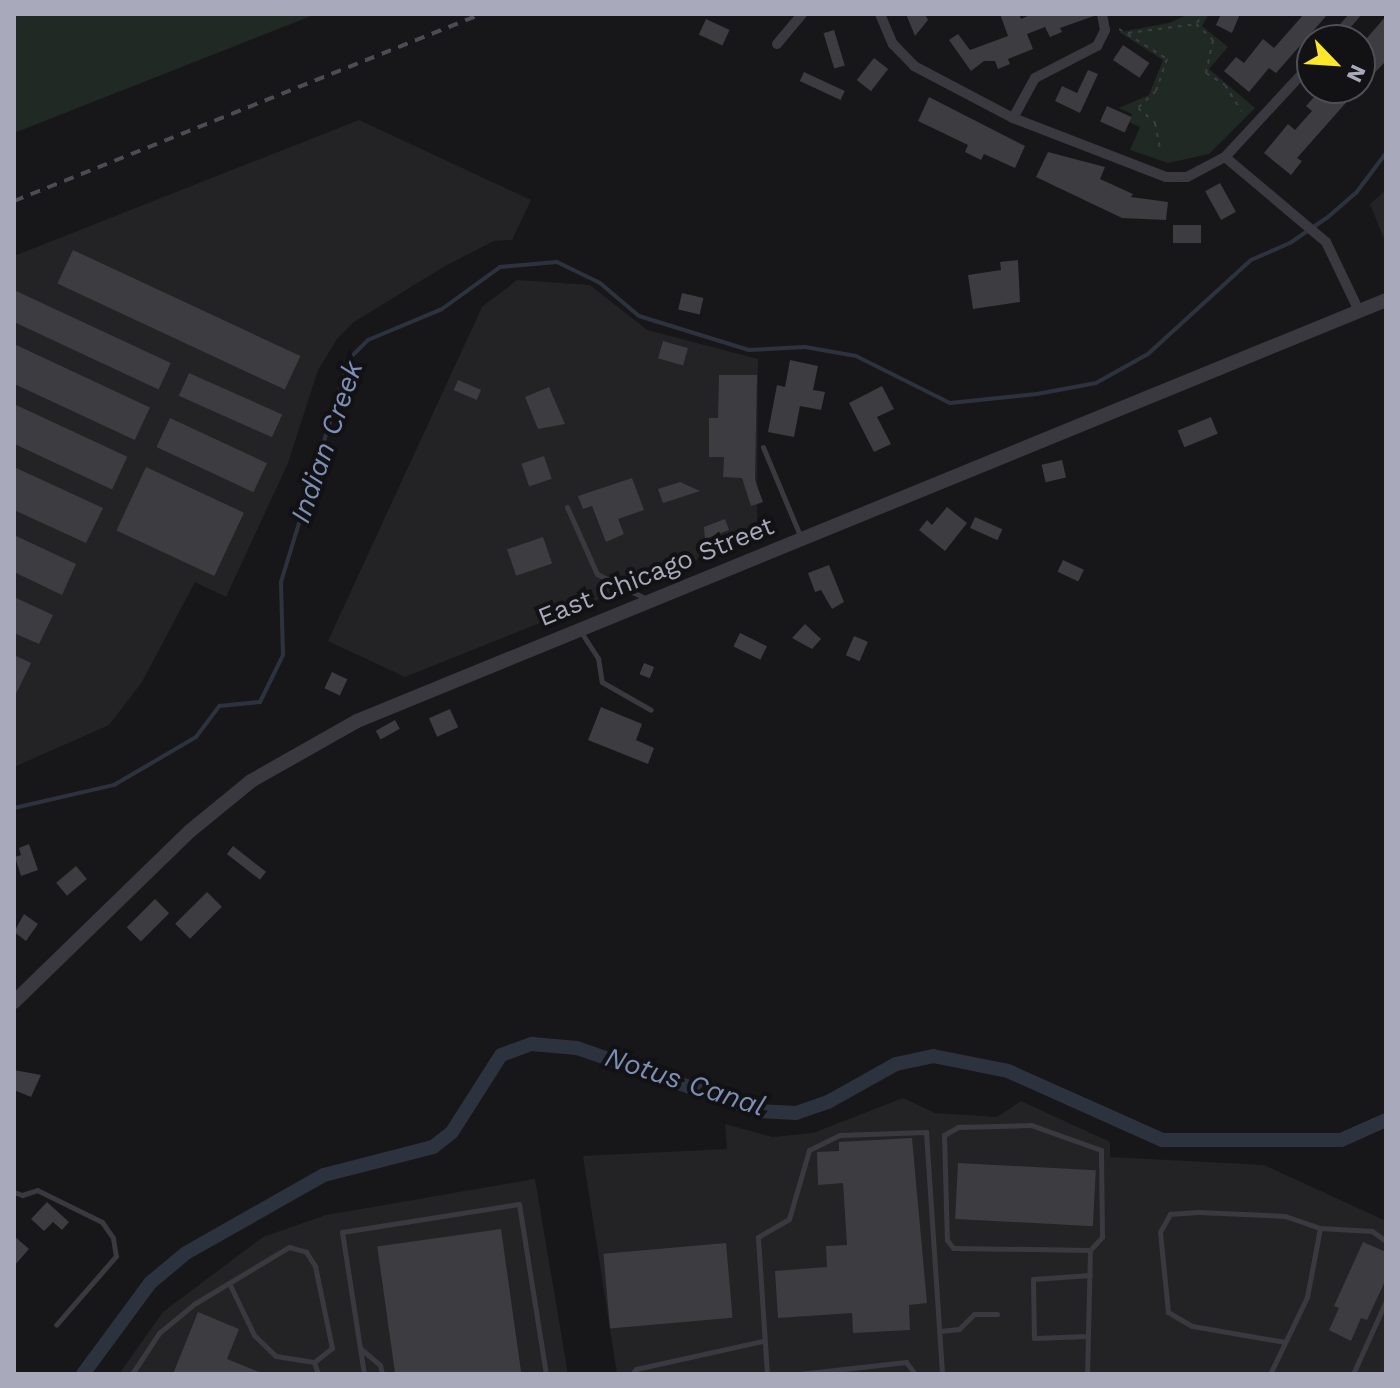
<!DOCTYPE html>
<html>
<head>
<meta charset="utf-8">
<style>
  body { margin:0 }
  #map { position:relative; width:1400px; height:1388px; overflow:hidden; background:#171719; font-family:"Work Sans",sans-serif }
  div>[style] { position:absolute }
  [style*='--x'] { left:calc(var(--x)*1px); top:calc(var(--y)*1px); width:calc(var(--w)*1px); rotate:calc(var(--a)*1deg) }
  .built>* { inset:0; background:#232326 }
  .green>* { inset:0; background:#202923 }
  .stream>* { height:4px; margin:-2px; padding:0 2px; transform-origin:2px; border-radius:2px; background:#2c323e }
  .canal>* { height:14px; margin:-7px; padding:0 7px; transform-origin:7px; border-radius:7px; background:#2c323e }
  .building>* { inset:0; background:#3c3c41; transform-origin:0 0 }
  .path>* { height:2px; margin-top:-1px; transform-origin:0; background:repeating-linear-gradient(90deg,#3d3e45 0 4px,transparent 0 10px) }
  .service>* { height:5px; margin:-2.5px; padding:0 2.5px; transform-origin:2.5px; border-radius:2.5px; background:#3a3940 }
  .minor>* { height:10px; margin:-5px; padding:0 5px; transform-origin:5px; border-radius:5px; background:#3a3940 }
  .tertiary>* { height:14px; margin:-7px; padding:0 7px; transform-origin:7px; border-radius:7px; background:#3a3940 }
  .rail>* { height:4px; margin-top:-2px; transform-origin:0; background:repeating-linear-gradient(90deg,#4c4c55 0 10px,transparent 0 18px) }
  span { translate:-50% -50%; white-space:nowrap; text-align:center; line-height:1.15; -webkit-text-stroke:8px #121214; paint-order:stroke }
  .street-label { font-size:26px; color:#a8a9ba }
  .water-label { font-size:28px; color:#7d8eb7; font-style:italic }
  .frame { position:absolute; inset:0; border:16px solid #a8a9ba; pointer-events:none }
  .north { position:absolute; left:1296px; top:24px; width:80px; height:80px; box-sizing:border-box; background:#121214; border:2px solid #4e4e56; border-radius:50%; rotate:115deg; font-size:22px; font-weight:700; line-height:32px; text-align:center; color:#a8a9ba }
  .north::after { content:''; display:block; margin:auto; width:28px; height:36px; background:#fde72b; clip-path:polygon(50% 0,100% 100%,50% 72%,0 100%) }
</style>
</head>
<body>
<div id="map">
  <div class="built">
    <div style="clip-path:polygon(359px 120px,531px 200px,512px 240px,494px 241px,445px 266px,354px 322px,337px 339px,318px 370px,288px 463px,226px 597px,195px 582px,142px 682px,109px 725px,14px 767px,14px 256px)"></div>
    <div style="clip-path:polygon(1386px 190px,1386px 244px,1370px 204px)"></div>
    <div style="clip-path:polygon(517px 280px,590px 285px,647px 330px,758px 359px,757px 536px,405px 677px,328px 641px,482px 307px)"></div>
    <div style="clip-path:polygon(903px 1098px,935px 1113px,997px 1117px,1021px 1101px,1110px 1142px,1110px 1157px,1264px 1165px,1386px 1221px,1386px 1374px,617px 1374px,583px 1156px,727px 1149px,725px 1124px,772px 1137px,813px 1133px)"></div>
    <div style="clip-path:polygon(535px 1179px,568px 1374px,119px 1374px,163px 1312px,263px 1237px,326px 1215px)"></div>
  </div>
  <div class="green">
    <div style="clip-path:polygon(14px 14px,316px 14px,14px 133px)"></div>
    <div style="clip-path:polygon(1189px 14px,1209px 14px,1202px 26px,1228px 47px,1209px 69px,1255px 108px,1209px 154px,1168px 163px,1130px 150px,1140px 127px,1129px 122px,1132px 114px,1119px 108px,1149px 95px,1163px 60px,1119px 32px,1169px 23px)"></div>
  </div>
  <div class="stream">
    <div style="--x:14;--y:808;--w:103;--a:-13"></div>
    <div style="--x:114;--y:785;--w:95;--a:-30.3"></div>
    <div style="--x:196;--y:737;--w:39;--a:-53"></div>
    <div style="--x:219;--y:706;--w:41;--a:-5.6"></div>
    <div style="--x:260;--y:702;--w:52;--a:-63.9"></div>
    <div style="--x:283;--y:655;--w:73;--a:-91.6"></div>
    <div style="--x:281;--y:582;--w:233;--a:-73"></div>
    <div style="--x:349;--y:359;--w:27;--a:-45"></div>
    <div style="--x:368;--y:340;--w:80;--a:-22.7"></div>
    <div style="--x:442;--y:309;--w:72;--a:-35.9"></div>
    <div style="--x:500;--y:267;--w:57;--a:-5"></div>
    <div style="--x:557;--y:262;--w:48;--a:26"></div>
    <div style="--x:600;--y:283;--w:51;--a:40.2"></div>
    <div style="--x:639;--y:316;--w:115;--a:17.2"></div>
    <div style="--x:749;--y:350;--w:56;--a:-3.1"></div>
    <div style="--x:805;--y:347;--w:52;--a:10"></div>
    <div style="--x:856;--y:356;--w:105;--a:26.6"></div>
    <div style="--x:950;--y:403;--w:87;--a:-5.9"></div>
    <div style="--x:1037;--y:394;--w:60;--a:-10.6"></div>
    <div style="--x:1096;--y:383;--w:60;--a:-29.1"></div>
    <div style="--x:1148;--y:354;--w:139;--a:-42.4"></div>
    <div style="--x:1251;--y:260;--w:43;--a:-23.6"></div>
    <div style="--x:1290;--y:243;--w:46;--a:-34.4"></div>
    <div style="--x:1328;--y:217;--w:37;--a:-41"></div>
    <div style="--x:1356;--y:193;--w:50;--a:-53.1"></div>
  </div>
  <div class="canal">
    <div style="--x:83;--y:1374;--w:113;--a:-53.6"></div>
    <div style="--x:150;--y:1283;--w:47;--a:-39.8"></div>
    <div style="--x:186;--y:1253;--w:159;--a:-29.5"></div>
    <div style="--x:324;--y:1175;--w:113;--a:-14.4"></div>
    <div style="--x:433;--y:1147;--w:24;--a:-38"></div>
    <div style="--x:452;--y:1132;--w:91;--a:-57.5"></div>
    <div style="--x:501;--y:1055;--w:33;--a:-20"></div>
    <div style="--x:532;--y:1044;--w:45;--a:5.1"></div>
    <div style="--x:577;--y:1048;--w:193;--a:19.1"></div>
    <div style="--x:759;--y:1111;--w:37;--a:3"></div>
    <div style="--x:796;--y:1113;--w:34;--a:-19"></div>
    <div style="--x:828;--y:1102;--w:78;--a:-29.2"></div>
    <div style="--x:896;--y:1064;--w:38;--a:-12"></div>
    <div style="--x:933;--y:1056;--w:76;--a:11.3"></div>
    <div style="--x:1008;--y:1071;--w:169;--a:24.1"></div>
    <div style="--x:1162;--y:1140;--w:179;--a:0"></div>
    <div style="--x:1341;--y:1140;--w:49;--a:-24"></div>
  </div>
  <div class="building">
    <div style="clip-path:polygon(906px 14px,925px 14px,928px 20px,915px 36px)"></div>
    <div style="clip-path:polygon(1000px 14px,1019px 14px,1021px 19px,1032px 14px,1094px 16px,1060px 28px,1062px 32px,1050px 37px,1045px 27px,1027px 34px,1033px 49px,1008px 59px,1010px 64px,998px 69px,995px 61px,984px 61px,971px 71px,949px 40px,958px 34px,970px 50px,1008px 36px)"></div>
    <div style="clip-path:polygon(1221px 14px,1240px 14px,1232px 33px,1216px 25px)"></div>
    <div style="clip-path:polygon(1304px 14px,1328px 14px,1276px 73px,1269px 68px,1249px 92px,1224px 71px,1236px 57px,1244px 63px,1263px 39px,1274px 48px)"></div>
    <div style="clip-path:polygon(1386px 16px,1386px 61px,1360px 88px,1360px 46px)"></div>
    <div style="left:706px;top:19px;width:26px;height:17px;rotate:25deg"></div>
    <div style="left:834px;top:30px;width:37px;height:11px;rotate:73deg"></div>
    <div style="left:1123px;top:45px;width:32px;height:18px;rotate:34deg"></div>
    <div style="left:874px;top:58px;width:18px;height:28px;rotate:38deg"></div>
    <div style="clip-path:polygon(1088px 70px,1098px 74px,1080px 113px,1055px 101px,1062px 86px,1077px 93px)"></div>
    <div style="left:804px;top:72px;width:45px;height:10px;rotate:25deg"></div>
    <div style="clip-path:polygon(1322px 88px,1359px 88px,1297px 158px,1302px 161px,1291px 175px,1264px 153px,1288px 124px,1295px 130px,1312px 111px,1306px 106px)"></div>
    <div style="clip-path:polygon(929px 97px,1025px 146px,1015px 168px,984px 154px,981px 160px,965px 152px,968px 145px,918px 121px)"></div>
    <div style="left:1107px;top:106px;width:27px;height:17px;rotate:24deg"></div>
    <div style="clip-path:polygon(1048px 152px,1105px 167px,1100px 179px,1133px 194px,1131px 197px,1168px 202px,1166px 220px,1122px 218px,1036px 177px)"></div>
    <div style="left:1220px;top:183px;width:33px;height:17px;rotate:61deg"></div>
    <div style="left:1173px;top:225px;width:28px;height:18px"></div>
    <div style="left:73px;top:250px;width:251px;height:37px;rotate:25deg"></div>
    <div style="clip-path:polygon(1018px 260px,1020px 302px,973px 309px,968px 275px,1001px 270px,1000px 262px)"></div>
    <div style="left:14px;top:290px;width:173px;height:29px;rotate:25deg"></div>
    <div style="left:682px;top:293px;width:22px;height:17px;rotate:13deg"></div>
    <div style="left:663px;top:341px;width:26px;height:18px;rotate:16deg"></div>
    <div style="left:14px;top:344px;width:150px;height:36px;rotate:25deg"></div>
    <div style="clip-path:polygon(790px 360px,818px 366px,813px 390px,825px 392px,821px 410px,800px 406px,794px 437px,768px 432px,777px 385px,785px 387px)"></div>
    <div style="left:189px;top:373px;width:102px;height:25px;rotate:24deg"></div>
    <div style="clip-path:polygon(719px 375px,757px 375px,755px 480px,763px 502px,751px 506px,742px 478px,723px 477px,724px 457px,709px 457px,709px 418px,718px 418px)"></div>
    <div style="left:458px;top:380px;width:25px;height:11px;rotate:23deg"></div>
    <div style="clip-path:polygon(882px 386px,894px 409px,877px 417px,891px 444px,874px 452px,849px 403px)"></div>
    <div style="clip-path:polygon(549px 387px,565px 424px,538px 429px,525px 397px)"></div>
    <div style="left:14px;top:404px;width:125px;height:36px;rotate:25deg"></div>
    <div style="left:1211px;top:417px;width:18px;height:36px;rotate:68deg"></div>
    <div style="left:170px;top:418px;width:107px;height:32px;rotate:25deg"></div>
    <div style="left:544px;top:456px;width:24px;height:24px;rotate:71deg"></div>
    <div style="left:1062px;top:460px;width:18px;height:21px;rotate:77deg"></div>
    <div style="clip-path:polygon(14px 467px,103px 508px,86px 543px,14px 510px)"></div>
    <div style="left:146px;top:467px;width:108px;height:70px;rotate:25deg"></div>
    <div style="clip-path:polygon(632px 478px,644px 510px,618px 519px,624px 534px,606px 542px,592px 506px,583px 509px,578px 496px)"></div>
    <div style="clip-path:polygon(680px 482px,700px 491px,663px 503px,658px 489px)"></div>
    <div style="clip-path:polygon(947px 507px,967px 523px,945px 551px,919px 530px,927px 520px,932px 525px)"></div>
    <div style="left:975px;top:517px;width:30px;height:12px;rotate:24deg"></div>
    <div style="clip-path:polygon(725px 519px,729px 530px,705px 539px,704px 527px)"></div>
    <div style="clip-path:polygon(14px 535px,76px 564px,62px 595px,14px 572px)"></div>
    <div style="left:543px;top:537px;width:28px;height:38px;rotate:71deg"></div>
    <div style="left:1063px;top:560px;width:23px;height:13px;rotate:25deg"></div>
    <div style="clip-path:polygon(829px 565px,844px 602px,832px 609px,821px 590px,815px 592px,808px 573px)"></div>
    <div style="clip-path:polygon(14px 597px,53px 615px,39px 644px,14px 633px)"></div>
    <div style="clip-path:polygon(805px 624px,821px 639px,812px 649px,792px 638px)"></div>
    <div style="left:740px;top:633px;width:30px;height:15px;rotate:26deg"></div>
    <div style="left:854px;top:636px;width:15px;height:21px;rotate:23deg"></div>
    <div style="clip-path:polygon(14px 655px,31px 663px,14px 698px)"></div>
    <div style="left:644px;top:663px;width:11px;height:12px;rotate:22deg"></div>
    <div style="left:332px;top:672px;width:17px;height:18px;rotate:25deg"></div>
    <div style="clip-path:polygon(601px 707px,642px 724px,636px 740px,654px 748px,648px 764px,588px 740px)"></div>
    <div style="left:450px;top:709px;width:20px;height:23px;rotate:66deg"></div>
    <div style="left:395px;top:720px;width:10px;height:22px;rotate:61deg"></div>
    <div style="clip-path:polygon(29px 844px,38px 870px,21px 876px,15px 857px,21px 855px,19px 848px)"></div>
    <div style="left:233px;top:846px;width:42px;height:10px;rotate:38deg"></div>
    <div style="left:76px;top:866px;width:17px;height:26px;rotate:50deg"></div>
    <div style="left:207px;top:892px;width:21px;height:45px;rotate:45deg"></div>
    <div style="left:155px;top:899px;width:20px;height:40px;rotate:45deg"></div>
    <div style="clip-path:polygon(24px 914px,38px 924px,26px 941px,14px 932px)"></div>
    <div style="clip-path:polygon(14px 1070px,41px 1075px,31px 1097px,14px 1090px)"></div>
    <div style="clip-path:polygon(912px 1138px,927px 1303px,909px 1305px,910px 1330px,853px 1333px,852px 1313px,778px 1318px,775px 1271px,827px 1267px,826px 1246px,847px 1245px,843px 1183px,818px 1185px,817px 1152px,839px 1151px,839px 1142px)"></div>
    <div style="left:958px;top:1163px;width:138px;height:56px;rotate:3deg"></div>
    <div style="clip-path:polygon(47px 1202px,69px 1222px,62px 1230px,53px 1222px,44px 1231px,31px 1219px)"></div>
    <div style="left:501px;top:1229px;width:146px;height:125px;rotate:82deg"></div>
    <div style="clip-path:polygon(14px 1236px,29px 1249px,14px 1266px)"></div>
    <div style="clip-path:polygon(1363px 1242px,1386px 1252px,1386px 1279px,1367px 1320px,1361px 1318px,1351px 1341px,1329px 1330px,1339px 1308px,1334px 1306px)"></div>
    <div style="left:726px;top:1243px;width:75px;height:123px;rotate:85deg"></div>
    <div style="clip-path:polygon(198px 1312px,239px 1329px,227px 1359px,264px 1374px,173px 1374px)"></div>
  </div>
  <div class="path">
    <div style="--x:1197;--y:23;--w:11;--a:-56"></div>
    <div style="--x:1119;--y:29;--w:57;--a:32"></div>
    <div style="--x:1167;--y:59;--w:34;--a:109"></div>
    <div style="--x:1156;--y:91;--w:25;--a:137"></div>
    <div style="--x:1138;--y:108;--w:23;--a:41"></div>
    <div style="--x:1155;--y:123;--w:26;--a:79"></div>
    <div style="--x:1128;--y:33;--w:69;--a:-7.5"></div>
    <div style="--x:1196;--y:24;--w:23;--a:43"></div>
    <div style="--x:1213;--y:40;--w:34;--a:102"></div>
    <div style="--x:1206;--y:73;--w:22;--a:32"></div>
    <div style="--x:1225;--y:85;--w:31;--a:58"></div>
  </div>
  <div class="service">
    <div style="--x:763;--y:447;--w:99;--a:67.3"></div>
    <div style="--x:567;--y:507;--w:73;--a:65.9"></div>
    <div style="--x:597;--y:574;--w:54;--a:26.6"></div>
    <div style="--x:581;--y:632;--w:31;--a:57"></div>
    <div style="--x:598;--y:658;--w:24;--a:81"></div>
    <div style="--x:602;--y:682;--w:56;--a:29.7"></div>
    <div style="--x:14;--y:1192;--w:9;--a:21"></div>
    <div style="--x:22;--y:1195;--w:16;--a:-18"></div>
    <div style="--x:37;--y:1190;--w:72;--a:26.2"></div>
    <div style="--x:102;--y:1222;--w:19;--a:55"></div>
    <div style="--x:113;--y:1238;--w:18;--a:81"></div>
    <div style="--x:116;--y:1256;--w:91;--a:131"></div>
    <div style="--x:229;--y:1283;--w:58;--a:64.3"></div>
    <div style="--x:254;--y:1335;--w:30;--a:44"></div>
    <div style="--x:276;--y:1356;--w:38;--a:9"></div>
    <div style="--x:940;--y:1331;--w:19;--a:-6"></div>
    <div style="--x:959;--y:1329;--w:21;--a:-45"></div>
    <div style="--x:974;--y:1314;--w:23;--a:0"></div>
    <div style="--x:1088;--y:1336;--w:54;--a:177.9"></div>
    <div style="--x:1034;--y:1338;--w:59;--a:-91"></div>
    <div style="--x:1033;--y:1279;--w:57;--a:-4"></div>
    <div style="--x:1285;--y:1342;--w:94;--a:-170.2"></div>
    <div style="--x:1192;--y:1326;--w:28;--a:-150"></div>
    <div style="--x:1168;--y:1312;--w:80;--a:-95.7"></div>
    <div style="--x:1160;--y:1232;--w:21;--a:-61"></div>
    <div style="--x:1170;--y:1214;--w:28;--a:-4"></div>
    <div style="--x:1198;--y:1212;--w:87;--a:2.6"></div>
    <div style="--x:1285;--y:1216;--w:37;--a:19"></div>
    <div style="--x:361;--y:1349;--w:25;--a:40"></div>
    <div style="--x:380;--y:1365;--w:9;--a:77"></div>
    <div style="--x:132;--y:1374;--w:49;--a:-56.6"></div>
    <div style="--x:159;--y:1333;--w:45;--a:-39.6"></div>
    <div style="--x:194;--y:1304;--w:111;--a:-31"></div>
    <div style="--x:289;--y:1247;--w:18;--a:16"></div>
    <div style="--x:306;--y:1252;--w:17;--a:57"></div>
    <div style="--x:315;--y:1266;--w:84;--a:78.3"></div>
    <div style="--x:332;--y:1348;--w:23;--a:142"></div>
    <div style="--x:314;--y:1362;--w:13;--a:72"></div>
    <div style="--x:364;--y:1374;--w:144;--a:-98.8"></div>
    <div style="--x:342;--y:1232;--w:179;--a:-9"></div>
    <div style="--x:519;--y:1204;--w:172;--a:81"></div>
    <div style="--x:632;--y:1374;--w:6;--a:-51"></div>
    <div style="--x:636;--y:1369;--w:129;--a:-12.5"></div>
    <div style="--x:767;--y:1374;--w:137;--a:-93.8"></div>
    <div style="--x:758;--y:1237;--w:36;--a:-30"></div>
    <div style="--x:789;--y:1219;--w:72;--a:-73.8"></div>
    <div style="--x:809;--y:1150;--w:34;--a:-26"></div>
    <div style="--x:840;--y:1135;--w:86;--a:-2"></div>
    <div style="--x:926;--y:1132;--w:243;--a:86.2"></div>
    <div style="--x:799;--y:1374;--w:108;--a:-6.4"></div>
    <div style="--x:906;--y:1362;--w:15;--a:53"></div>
    <div style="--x:1087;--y:1374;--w:124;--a:-88.6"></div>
    <div style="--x:1090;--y:1250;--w:18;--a:-47"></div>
    <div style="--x:1102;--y:1237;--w:87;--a:-90.7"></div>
    <div style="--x:1101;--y:1150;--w:74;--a:-160.3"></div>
    <div style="--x:1031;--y:1125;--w:73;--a:178.4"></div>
    <div style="--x:958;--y:1127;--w:16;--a:150"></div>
    <div style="--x:944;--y:1135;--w:105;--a:88.4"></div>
    <div style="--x:947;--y:1240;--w:10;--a:53"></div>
    <div style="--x:953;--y:1248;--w:137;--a:0.8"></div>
    <div style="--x:1270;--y:1374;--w:85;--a:-64.3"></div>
    <div style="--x:1307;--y:1297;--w:70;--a:-79.3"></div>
    <div style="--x:1320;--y:1228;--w:52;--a:3.3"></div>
    <div style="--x:1372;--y:1231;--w:17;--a:36"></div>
    <div style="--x:1353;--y:1374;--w:80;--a:-65.7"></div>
  </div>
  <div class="minor">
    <div style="--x:880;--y:14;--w:33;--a:67"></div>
    <div style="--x:893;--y:44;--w:30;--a:46"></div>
    <div style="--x:914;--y:66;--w:112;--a:27.7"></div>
    <div style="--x:1013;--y:118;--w:164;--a:21.1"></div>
    <div style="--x:1166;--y:177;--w:21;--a:0"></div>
    <div style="--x:1187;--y:177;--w:43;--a:-27.8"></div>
    <div style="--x:1225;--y:157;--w:128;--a:-47.2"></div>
    <div style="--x:1333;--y:40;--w:35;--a:-49"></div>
    <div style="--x:777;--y:44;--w:39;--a:-50"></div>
    <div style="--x:1013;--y:118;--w:46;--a:-61.2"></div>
    <div style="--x:1035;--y:78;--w:70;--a:-27.3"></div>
    <div style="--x:1097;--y:46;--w:18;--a:-63"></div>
    <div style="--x:1105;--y:30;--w:16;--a:-101"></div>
    <div style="--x:1225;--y:157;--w:132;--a:40.1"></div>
    <div style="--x:1326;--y:242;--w:76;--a:64.4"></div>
  </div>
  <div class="tertiary">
    <div style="--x:14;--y:1002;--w:245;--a:-44.2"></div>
    <div style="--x:190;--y:831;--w:79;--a:-39.3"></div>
    <div style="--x:251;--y:781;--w:122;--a:-29.5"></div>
    <div style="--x:357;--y:721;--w:1112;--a:-22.25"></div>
  </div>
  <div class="rail">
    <div style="--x:14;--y:201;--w:503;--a:-21.82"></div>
  </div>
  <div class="street-label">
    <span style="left:656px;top:572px;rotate:-22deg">East Chicago Street</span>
  </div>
  <div class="water-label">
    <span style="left:327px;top:442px;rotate:-71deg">Indian Creek</span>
    <span style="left:685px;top:1082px;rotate:18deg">Notus Canal</span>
  </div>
  <div class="frame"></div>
  <div class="north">N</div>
</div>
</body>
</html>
